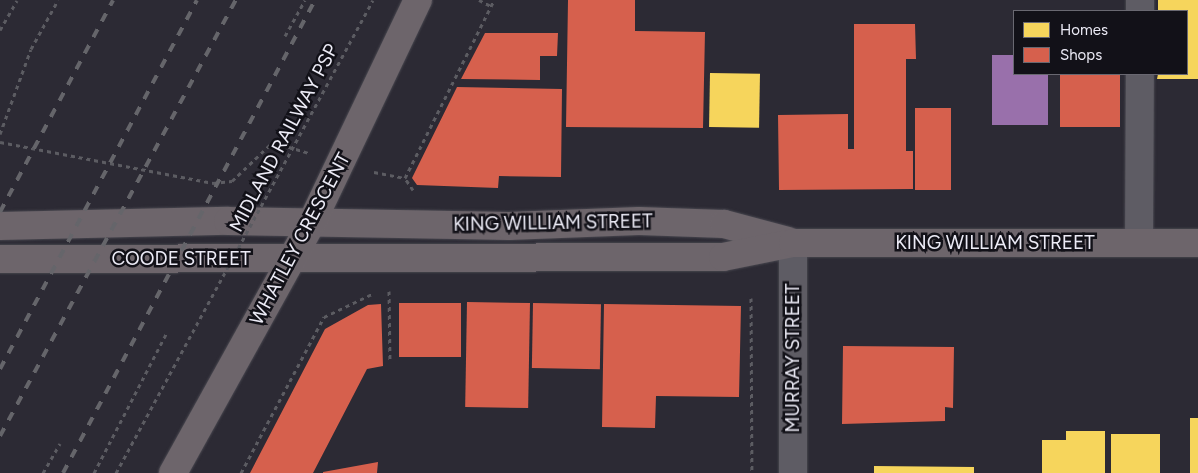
<!DOCTYPE html>
<html>
<head>
<meta charset="utf-8">
<style>
  body { margin:0 }
  #map { position:relative; width:1198px; height:473px; overflow:hidden; background:#2c2a34; font-family:Figtree,sans-serif }
  div>[style] { position:absolute }
  [style*='--x'] { left:calc(var(--x)*1px); top:calc(var(--y)*1px); width:calc(var(--w)*1px); rotate:calc(var(--a)*1deg) }
  .homes>* { inset:0; background:#f6d55c; transform-origin:0 0 }
  .shops>* { inset:0; background:#d6604d; transform-origin:0 0 }
  .offices>* { inset:0; background:#9970ab }
  .path>* { height:3px; margin-top:-1.5px; transform-origin:0; background:repeating-linear-gradient(90deg,#5c5c62 0 4px,transparent 0 8px) }
  .roads { filter:drop-shadow(0 0 1px #48474f) drop-shadow(0 0 1px #48474f) }
  .minor>* { height:28px; margin:-14px; padding:0 14px; transform-origin:14px; border-radius:14px; background:#5e5c64 }
  .major>* { height:28px; margin:-14px; padding:0 14px; transform-origin:14px; border-radius:14px; background:#6d656b }
  .rail>* { height:4px; margin-top:-2px; transform-origin:0; background:repeating-linear-gradient(90deg,#65656a 0 9px,transparent 0 18px) }
  .path-bridge>* { height:3px; margin-top:-1.5px; transform-origin:0; background:repeating-linear-gradient(90deg,#5c5c62 0 4px,transparent 0 8px) }
  span { translate:-50% -50%; white-space:nowrap; text-align:center; line-height:1.15; -webkit-text-stroke:5px #121118; paint-order:stroke }
  .street-label { font-size:19px; color:#ecebf6 }
  .legend { position:absolute; left:1013px; top:10px; width:175px; height:65px; box-sizing:border-box; background:#121118; border:1px solid #696871; margin:0; padding:6px 9px; list-style:none; font-size:15px; color:#ecebf6 }
  .legend li { display:flex; align-items:center; gap:10px; height:25px }
  .legend b { width:25px; border:1px solid #696871 }
</style>
</head>
<body>
<div id="map">
  <div class="homes">
    <div style="clip-path:polygon(1158px 0,1198px 0,1198px 79px,1157px 79px,1158px 74px,1187px 74px,1187px 11px,1158px 11px)"></div>
    <div style="left:710px;top:73px;width:50px;height:54px;rotate:1deg"></div>
    <div style="left:1190px;top:418px;width:8px;height:55px"></div>
    <div style="clip-path:polygon(1066px 431px,1105px 431px,1105px 473px,1042px 473px,1042px 440px,1066px 440px)"></div>
    <div style="left:1111px;top:434px;width:49px;height:39px"></div>
    <div style="clip-path:polygon(874px 466px,974px 467px,974px 473px,874px 473px)"></div>
  </div>
  <div class="shops">
    <div style="clip-path:polygon(568px 0,635px 0,635px 31px,705px 32px,703px 128px,566px 127px)"></div>
    <div style="clip-path:polygon(854px 24px,915px 24px,916px 59px,906px 59px,906px 151px,913px 151px,913px 189px,779px 190px,778px 115px,848px 114px,848px 149px,854px 149px)"></div>
    <div style="clip-path:polygon(485px 33px,558px 33px,557px 56px,540px 56px,540px 80px,461px 79px)"></div>
    <div style="left:1060px;top:74px;width:60px;height:53px"></div>
    <div style="clip-path:polygon(457px 87px,562px 89px,561px 177px,499px 176px,498px 188px,417px 185px,412px 178px)"></div>
    <div style="left:915px;top:108px;width:36px;height:82px"></div>
    <div style="left:467px;top:302px;width:63px;height:105px;rotate:1deg"></div>
    <div style="left:399px;top:303px;width:62px;height:54px"></div>
    <div style="left:533px;top:303px;width:68px;height:65px;rotate:1deg"></div>
    <div style="clip-path:polygon(381px 304px,383px 366px,367px 369px,313px 473px,250px 473px,325px 329px,368px 305px)"></div>
    <div style="clip-path:polygon(604px 304px,741px 306px,739px 397px,656px 396px,655px 428px,602px 427px)"></div>
    <div style="clip-path:polygon(843px 346px,954px 347px,953px 408px,945px 407px,945px 421px,842px 424px)"></div>
    <div style="clip-path:polygon(378px 462px,377px 473px,323px 473px,323px 472px)"></div>
  </div>
  <div class="offices">
    <div style="clip-path:polygon(992px 55px,1014px 55px,1014px 74px,1048px 74px,1048px 125px,992px 125px)"></div>
  </div>
  <div class="path">
    <div style="--x:479;--y:0;--w:13;--a:27"></div>
    <div style="--x:0;--y:30;--w:34;--a:-60"></div>
    <div style="--x:285;--y:36;--w:41;--a:-60.9"></div>
    <div style="--x:0;--y:134;--w:90;--a:-70"></div>
    <div style="--x:31;--y:49;--w:56;--a:-61.1"></div>
    <div style="--x:0;--y:142;--w:217;--a:10.9"></div>
    <div style="--x:213;--y:183;--w:19;--a:-6"></div>
    <div style="--x:232;--y:181;--w:57;--a:-43.6"></div>
    <div style="--x:273;--y:142;--w:37;--a:17"></div>
    <div style="--x:374;--y:172;--w:32;--a:11"></div>
    <div style="--x:413;--y:190;--w:14;--a:-124"></div>
    <div style="--x:405;--y:178;--w:199;--a:-63.4"></div>
    <div style="--x:389;--y:291;--w:69;--a:89.2"></div>
    <div style="--x:751;--y:298;--w:175;--a:89.7"></div>
    <div style="--x:43;--y:473;--w:34;--a:-60"></div>
    <div style="--x:94;--y:473;--w:159;--a:-62.6"></div>
    <div style="--x:241;--y:473;--w:177;--a:-62"></div>
    <div style="--x:324;--y:317;--w:55;--a:-25.6"></div>
  </div>
  <div class="roads">
    <div class="minor">
      <div style="--x:1140;--y:11;--w:11;--a:-90"></div>
      <div style="--x:1139;--y:242;--w:168;--a:-89.7"></div>
      <div style="--x:793;--y:473;--w:230;--a:-90"></div>
    </div>
    <div class="major">
      <div style="--x:0;--y:226;--w:228;--a:-1.3"></div>
      <div style="--x:228;--y:221;--w:281;--a:1"></div>
      <div style="--x:509;--y:226;--w:130;--a:-2.2"></div>
      <div style="--x:639;--y:221;--w:85;--a:2"></div>
      <div style="--x:724;--y:224;--w:66;--a:14.9"></div>
      <div style="--x:0;--y:259;--w:723;--a:-0.16"></div>
      <div style="--x:723;--y:257;--w:71;--a:-11.3"></div>
      <div style="--x:793;--y:243;--w:405;--a:0"></div>
      <div style="--x:173;--y:473;--w:287;--a:-61"></div>
      <div style="--x:312;--y:222;--w:246;--a:-64.5"></div>
    </div>
  </div>
  <div class="rail">
    <div style="--x:0;--y:212;--w:240;--a:-61.9"></div>
    <div style="--x:0;--y:369;--w:418;--a:-61.9"></div>
    <div style="--x:0;--y:436;--w:496;--a:-61.6"></div>
    <div style="--x:63;--y:473;--w:536;--a:-61.95"></div>
  </div>
  <div class="path-bridge">
    <div style="--x:116;--y:473;--w:538;--a:-61.48"></div>
  </div>
  <div class="street-label">
    <span style="left:284px;top:138px;rotate:-62deg">MIDLAND RAILWAY PSP</span>
    <span style="left:553px;top:223px;rotate:-1deg">KING WILLIAM STREET</span>
    <span style="left:300px;top:239px;rotate:-62deg">WHATLEY CRESCENT</span>
    <span style="left:995px;top:243px">KING WILLIAM STREET</span>
    <span style="left:181px;top:259px">COODE STREET</span>
    <span style="left:793px;top:358px;rotate:-90deg">MURRAY STREET</span>
  </div>
  <ul class="legend">
  <li><b style="height:14px;background:#f6d55c"></b>Homes</li>
  <li><b style="height:14px;background:#d6604d"></b>Shops</li>
  </ul>
</div>
</body>
</html>
